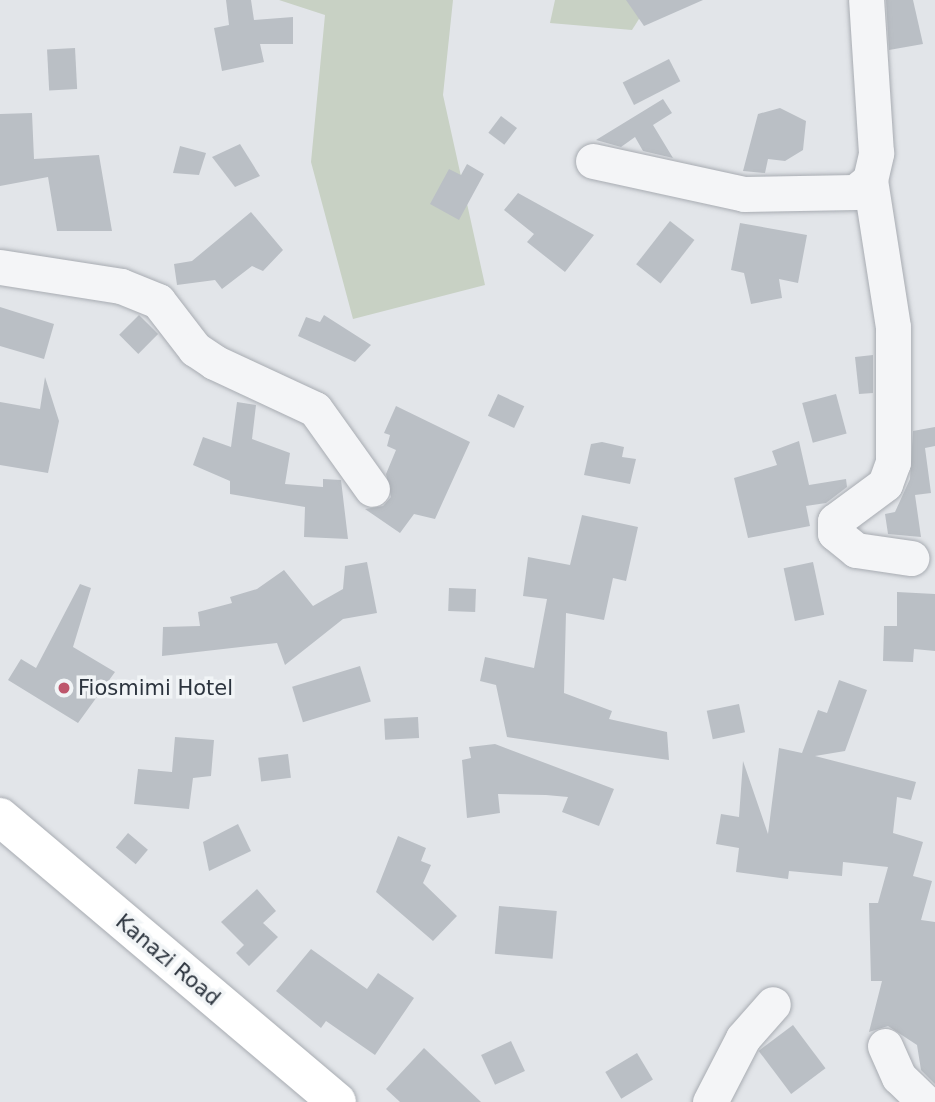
<!DOCTYPE html>
<html>
<head>
<meta charset="utf-8">
<style>
  body { margin:0 }
  #map { position:relative; width:935px; height:1102px; overflow:hidden; background:#e2e5e9; font-family:"DejaVu Sans",sans-serif }
  div>[style] { position:absolute }
  [style*='--x'] { left:calc(var(--x)*1px); top:calc(var(--y)*1px); width:calc(var(--w)*1px); rotate:calc(var(--a)*1deg) }
  .green>* { inset:0; background:#c8d1c4 }
  .building>* { inset:0; background:#babfc5; transform-origin:0 0 }
  .roads { filter:drop-shadow(0 0 2px #a8acb2) drop-shadow(0 0 2px #a8acb2) }
  .minor>* { height:35px; margin:-17.5px; padding:0 17.5px; transform-origin:17.5px; border-radius:17.5px; background:#f4f5f7 }
  .major>* { height:38px; margin:-19px; padding:0 19px; transform-origin:19px; border-radius:19px; background:#fff }
  .dots>* { width:19px; height:19px; translate:-50% -50%; box-sizing:border-box; border:4px solid #f1f4f6; border-radius:50% }
  span { translate:-50% -50%; white-space:nowrap; text-align:center; line-height:1.15; -webkit-text-stroke:7px #f1f4f6; paint-order:stroke }
  .poi-label { font-size:21px; color:#2c343e }
  .left { translate:0 -50%; text-align:left }
  .street-label { font-size:21px; color:#2c343e }
</style>
</head>
<body>
<div id="map">
  <div class="green">
    <div style="clip-path:polygon(279px 0,453px 0,443px 95px,485px 285px,353px 319px,311px 162px,325px 15px)"></div>
    <div style="clip-path:polygon(555px 0,651px 0,632px 30px,550px 23px)"></div>
  </div>
  <div class="building">
    <div style="clip-path:polygon(226px 0,251px 0,254px 20px,293px 17px,293px 44px,260px 44px,264px 62px,222px 71px,214px 28px,229px 25px)"></div>
    <div style="clip-path:polygon(626px 0,703px 0,644px 26px)"></div>
    <div style="clip-path:polygon(886px 0,913px 0,923px 44px,889px 50px)"></div>
    <div style="left:75px;top:48px;width:41px;height:28px;rotate:87deg"></div>
    <div style="left:669px;top:59px;width:25px;height:52px;rotate:63deg"></div>
    <div style="clip-path:polygon(663px 99px,672px 113px,653px 125px,673px 158px,643px 151px,635px 137px,621px 147px,596px 140px)"></div>
    <div style="clip-path:polygon(780px 108px,806px 121px,803px 150px,785px 161px,768px 159px,765px 173px,743px 171px,758px 114px)"></div>
    <div style="clip-path:polygon(32px 113px,34px 159px,99px 155px,112px 231px,57px 231px,48px 177px,0 186px,0 114px)"></div>
    <div style="left:501px;top:116px;width:20px;height:21px;rotate:37deg"></div>
    <div style="clip-path:polygon(240px 144px,260px 176px,235px 187px,212px 157px)"></div>
    <div style="clip-path:polygon(180px 146px,206px 153px,199px 175px,173px 173px)"></div>
    <div style="clip-path:polygon(467px 164px,484px 174px,459px 220px,430px 204px,449px 169px,461px 175px)"></div>
    <div style="clip-path:polygon(518px 193px,594px 235px,565px 272px,527px 242px,534px 234px,504px 210px)"></div>
    <div style="clip-path:polygon(251px 212px,283px 250px,263px 271px,252px 266px,222px 289px,215px 280px,177px 285px,174px 264px,192px 261px)"></div>
    <div style="left:670px;top:221px;width:31px;height:55px;rotate:38deg"></div>
    <div style="clip-path:polygon(740px 223px,807px 235px,798px 283px,779px 279px,782px 298px,751px 304px,744px 273px,731px 270px)"></div>
    <div style="clip-path:polygon(0 307px,54px 324px,44px 359px,0 346px)"></div>
    <div style="left:139px;top:315px;width:27px;height:28px;rotate:45deg"></div>
    <div style="clip-path:polygon(324px 315px,371px 345px,355px 362px,298px 336px,306px 317px,320px 322px)"></div>
    <div style="clip-path:polygon(873px 355px,873px 393px,859px 394px,855px 357px)"></div>
    <div style="clip-path:polygon(45px 377px,59px 421px,48px 473px,0 465px,0 402px,40px 409px)"></div>
    <div style="left:498px;top:394px;width:29px;height:24px;rotate:25deg"></div>
    <div style="left:836px;top:394px;width:41px;height:35px;rotate:75deg"></div>
    <div style="clip-path:polygon(237px 402px,256px 405px,252px 439px,290px 453px,285px 484px,323px 487px,323px 479px,341px 480px,348px 539px,304px 537px,305px 507px,230px 494px,230px 481px,193px 465px,203px 437px,231px 447px)"></div>
    <div style="clip-path:polygon(396px 406px,470px 442px,435px 519px,414px 514px,400px 533px,365px 509px,383px 506px,391px 497px,386px 474px,396px 450px,387px 446px,390px 435px,384px 433px)"></div>
    <div style="clip-path:polygon(935px 427px,935px 446px,925px 448px,931px 493px,915px 495px,921px 537px,888px 534px,885px 514px,895px 512px,910px 479px,913px 431px)"></div>
    <div style="clip-path:polygon(799px 441px,809px 485px,846px 479px,847px 487px,826px 503px,806px 506px,810px 526px,748px 538px,734px 478px,777px 465px,772px 451px)"></div>
    <div style="clip-path:polygon(602px 442px,624px 447px,622px 457px,636px 459px,630px 484px,584px 475px,591px 444px)"></div>
    <div style="clip-path:polygon(582px 515px,638px 527px,626px 581px,613px 578px,604px 620px,566px 613px,564px 693px,612px 711px,609px 719px,667px 732px,669px 760px,507px 737px,496px 685px,480px 681px,485px 657px,534px 668px,547px 599px,523px 596px,528px 557px,570px 565px)"></div>
    <div style="clip-path:polygon(367px 562px,377px 613px,343px 619px,285px 665px,277px 643px,162px 656px,163px 627px,200px 626px,198px 612px,232px 603px,230px 597px,257px 589px,284px 570px,313px 606px,343px 589px,345px 566px)"></div>
    <div style="left:813px;top:562px;width:54px;height:30px;rotate:78deg"></div>
    <div style="clip-path:polygon(80px 584px,91px 588px,73px 647px,115px 672px,78px 723px,8px 680px,21px 659px,36px 668px)"></div>
    <div style="left:449px;top:588px;width:27px;height:23px;rotate:2deg"></div>
    <div style="clip-path:polygon(897px 592px,935px 594px,935px 651px,914px 649px,913px 662px,883px 661px,884px 626px,897px 626px)"></div>
    <div style="left:360px;top:666px;width:37px;height:71px;rotate:73deg"></div>
    <div style="clip-path:polygon(839px 680px,867px 690px,845px 751px,815px 756px,916px 782px,911px 800px,897px 797px,893px 833px,923px 842px,913px 876px,932px 881px,921px 920px,935px 922px,935px 1084px,921px 1070px,917px 1045px,888px 1026px,869px 1032px,882px 981px,871px 981px,869px 903px,878px 903px,888px 867px,843px 862px,842px 876px,789px 871px,788px 879px,736px 872px,739px 848px,716px 844px,721px 814px,739px 817px,743px 761px,768px 834px,779px 748px,802px 753px,818px 710px,827px 713px)"></div>
    <div style="left:739px;top:704px;width:29px;height:33px;rotate:78deg"></div>
    <div style="left:418px;top:717px;width:21px;height:34px;rotate:87deg"></div>
    <div style="clip-path:polygon(175px 737px,214px 740px,211px 776px,193px 778px,189px 809px,134px 804px,138px 769px,172px 772px)"></div>
    <div style="clip-path:polygon(495px 744px,614px 789px,599px 826px,562px 812px,568px 797px,546px 795px,498px 794px,500px 813px,467px 818px,462px 760px,471px 758px,469px 747px)"></div>
    <div style="left:288px;top:754px;width:24px;height:30px;rotate:83deg"></div>
    <div style="clip-path:polygon(238px 824px,251px 851px,209px 871px,203px 842px)"></div>
    <div style="left:128px;top:833px;width:26px;height:19px;rotate:40deg"></div>
    <div style="clip-path:polygon(398px 836px,426px 848px,421px 861px,431px 865px,423px 883px,457px 916px,433px 941px,376px 892px)"></div>
    <div style="clip-path:polygon(257px 889px,276px 911px,263px 923px,278px 937px,249px 966px,236px 953px,244px 945px,221px 922px)"></div>
    <div style="left:499px;top:906px;width:58px;height:48px;rotate:5deg"></div>
    <div style="clip-path:polygon(311px 949px,367px 989px,378px 973px,414px 998px,375px 1055px,326px 1021px,321px 1028px,276px 991px)"></div>
    <div style="left:793px;top:1025px;width:54px;height:43px;rotate:53deg"></div>
    <div style="left:511px;top:1041px;width:33px;height:33px;rotate:65deg"></div>
    <div style="clip-path:polygon(424px 1048px,481px 1102px,400px 1102px,386px 1089px)"></div>
    <div style="left:637px;top:1053px;width:31px;height:37px;rotate:59deg"></div>
  </div>
  <div class="roads">
    <div class="minor">
      <div style="--x:593;--y:161;--w:155;--a:12.3"></div>
      <div style="--x:744;--y:194;--w:111;--a:-1"></div>
      <div style="--x:855;--y:192;--w:19;--a:-39"></div>
      <div style="--x:870;--y:180;--w:28;--a:-77"></div>
      <div style="--x:876;--y:153;--w:153;--a:-93.7"></div>
      <div style="--x:870;--y:180;--w:149;--a:81.1"></div>
      <div style="--x:893;--y:327;--w:135;--a:90"></div>
      <div style="--x:893;--y:462;--w:23;--a:110"></div>
      <div style="--x:885;--y:484;--w:62;--a:143.5"></div>
      <div style="--x:835;--y:521;--w:12;--a:90"></div>
      <div style="--x:835;--y:533;--w:27;--a:39"></div>
      <div style="--x:856;--y:550;--w:56;--a:8.3"></div>
      <div style="--x:0;--y:267;--w:122;--a:8.9"></div>
      <div style="--x:121;--y:286;--w:40;--a:22"></div>
      <div style="--x:158;--y:301;--w:61;--a:52.4"></div>
      <div style="--x:195;--y:349;--w:23;--a:34"></div>
      <div style="--x:214;--y:362;--w:111;--a:25"></div>
      <div style="--x:315;--y:409;--w:98;--a:54.5"></div>
      <div style="--x:885;--y:1046;--w:34;--a:66"></div>
      <div style="--x:899;--y:1077;--w:36;--a:44"></div>
      <div style="--x:710;--y:1102;--w:72;--a:-62.7"></div>
      <div style="--x:743;--y:1038;--w:45;--a:-48.6"></div>
    </div>
    <div class="major">
      <div style="--x:0;--y:817;--w:441;--a:40.2"></div>
    </div>
  </div>
  <div class="dots">
    <div style="left:64px;top:688px;background:#be566c"></div>
  </div>
  <div class="poi-label">
    <span class="left" style="left:78px;top:688px">Fiosmimi Hotel</span>
  </div>
  <div class="street-label">
    <span style="left:168px;top:960px;rotate:40deg">Kanazi Road</span>
  </div>
</div>
</body>
</html>
